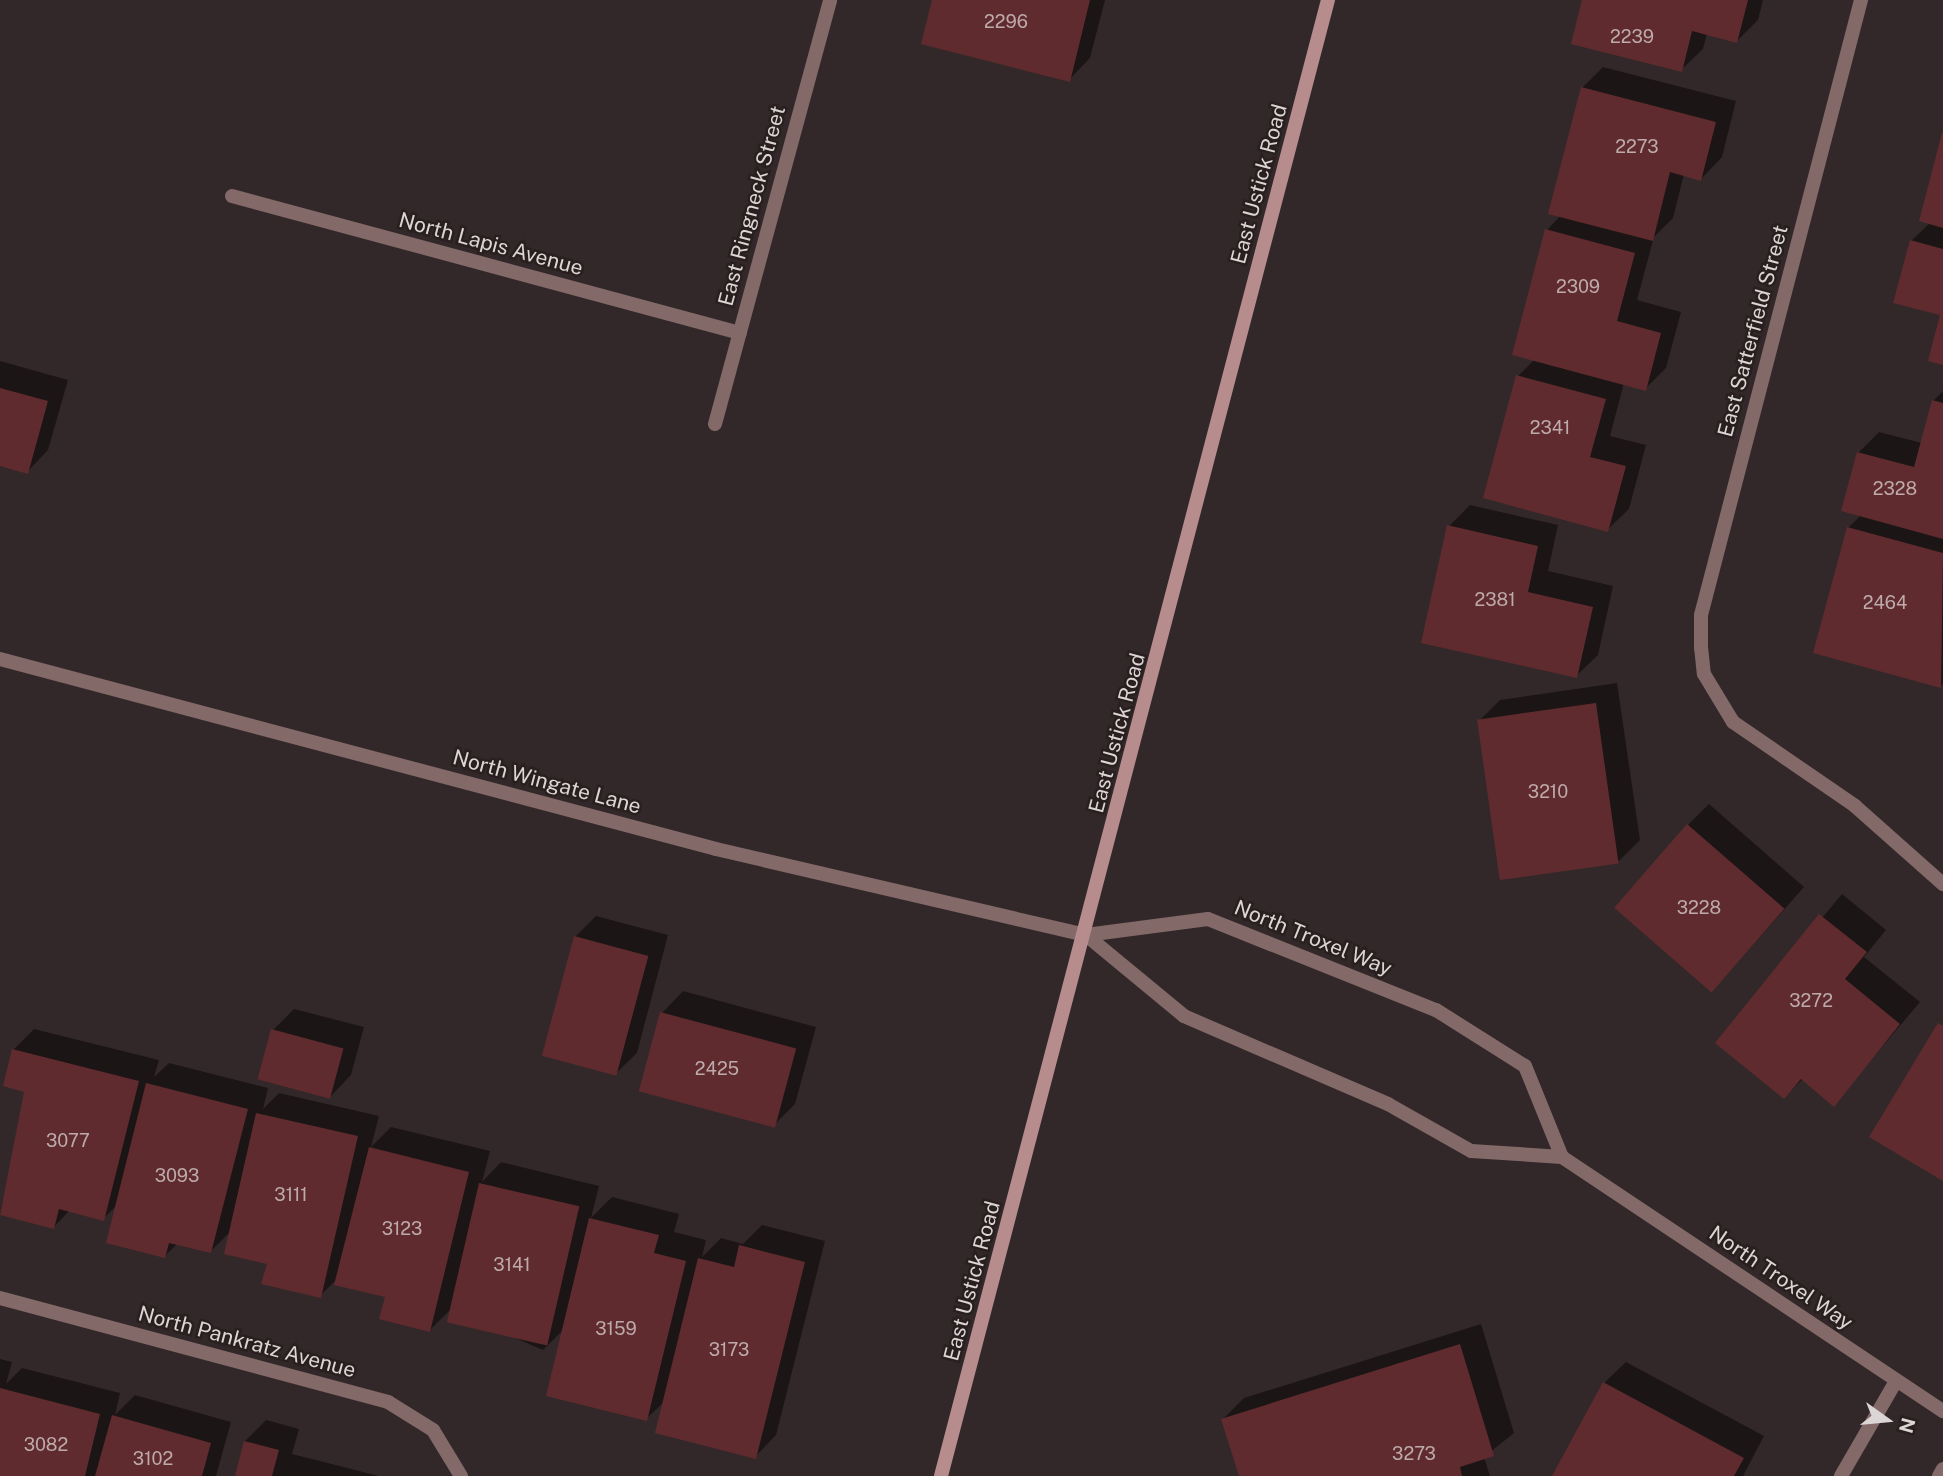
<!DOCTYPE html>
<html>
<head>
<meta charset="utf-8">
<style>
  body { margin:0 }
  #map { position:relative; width:1943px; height:1476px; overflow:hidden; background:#332829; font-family:"Public Sans",sans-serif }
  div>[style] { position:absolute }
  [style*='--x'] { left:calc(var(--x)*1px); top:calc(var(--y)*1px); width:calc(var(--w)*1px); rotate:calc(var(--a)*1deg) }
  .shadow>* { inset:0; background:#0007 }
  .building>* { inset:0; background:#602b2e; transform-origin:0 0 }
  .minor>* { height:14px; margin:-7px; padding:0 7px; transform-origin:7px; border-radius:7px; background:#846969 }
  .tertiary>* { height:14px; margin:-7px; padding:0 7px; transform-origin:7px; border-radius:7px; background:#846969 }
  .secondary>* { height:14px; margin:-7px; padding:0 7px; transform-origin:7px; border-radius:7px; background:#b68c8c }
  span { translate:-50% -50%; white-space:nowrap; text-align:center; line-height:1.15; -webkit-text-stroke:5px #291f1f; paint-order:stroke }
  .number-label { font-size:18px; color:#bdaaab }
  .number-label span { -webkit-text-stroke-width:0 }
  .street-label { font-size:21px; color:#dcd5d5 }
  .north { position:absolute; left:1852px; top:1385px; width:70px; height:70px; -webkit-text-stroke:5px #291f1f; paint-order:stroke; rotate:105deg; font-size:19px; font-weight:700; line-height:28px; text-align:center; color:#dcd5d5 }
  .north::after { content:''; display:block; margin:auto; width:24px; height:32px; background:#dcd5d5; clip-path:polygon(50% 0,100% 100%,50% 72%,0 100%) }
</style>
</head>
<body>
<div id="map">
  <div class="shadow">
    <div style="clip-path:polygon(934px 0,1105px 0,1090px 58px,1069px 80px)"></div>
    <div style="clip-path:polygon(1584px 0,1763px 0,1758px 20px,1737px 41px,1707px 33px,1703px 49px,1681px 70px)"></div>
    <div style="clip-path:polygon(1603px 67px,1736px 101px,1722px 157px,1701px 179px,1684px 174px,1673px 218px,1654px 237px,1637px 300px,1681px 312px,1666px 368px,1645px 389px,1624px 383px,1610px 436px,1646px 445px,1629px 509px,1607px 530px,1518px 376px,1535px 359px,1547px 230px,1561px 215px,1582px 88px)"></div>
    <div style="clip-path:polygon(1943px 137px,1943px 363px,1942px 314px,1911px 241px,1930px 223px)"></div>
    <div style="clip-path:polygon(0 361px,68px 380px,48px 450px,27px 472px,0 464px)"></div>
    <div style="clip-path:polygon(1943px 391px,1943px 683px,1941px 686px,1848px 528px,1861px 515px,1858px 453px,1879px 432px,1922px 443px,1933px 401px)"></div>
    <div style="clip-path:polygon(1470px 505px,1558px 525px,1548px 571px,1613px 586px,1598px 655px,1576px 676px,1449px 526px)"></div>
    <div style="clip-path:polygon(1617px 683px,1640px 840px,1619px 861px,1478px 722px,1500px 700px)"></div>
    <div style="clip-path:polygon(1709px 804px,1804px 887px,1712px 991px,1688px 825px)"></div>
    <div style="clip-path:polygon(1842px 894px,1886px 930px,1864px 957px,1920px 1002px,1834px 1104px,1803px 1079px,1784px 1097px,1718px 1043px)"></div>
    <div style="clip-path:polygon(596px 916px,668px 935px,637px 1053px,615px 1074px,575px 937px)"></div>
    <div style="clip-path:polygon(683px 991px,816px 1027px,795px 1104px,774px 1125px,662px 1013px)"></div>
    <div style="clip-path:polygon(294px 1009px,364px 1027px,351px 1075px,330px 1097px,273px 1030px)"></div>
    <div style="clip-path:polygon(34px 1029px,159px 1060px,154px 1077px,169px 1063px,268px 1088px,263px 1109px,279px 1093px,379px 1116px,371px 1147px,391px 1127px,490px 1151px,482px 1182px,501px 1162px,599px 1186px,591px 1218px,612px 1197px,679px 1214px,674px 1232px,706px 1240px,702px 1257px,721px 1238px,743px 1244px,762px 1225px,825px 1241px,776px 1435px,755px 1457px,665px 1401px,646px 1419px,564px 1329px,543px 1350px,450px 1310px,430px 1330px,387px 1296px,338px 1278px,320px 1296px,231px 1231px,211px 1251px,178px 1243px,165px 1256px,118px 1204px,103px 1219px,70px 1210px,54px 1227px,0 1214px,26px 1091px,13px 1050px)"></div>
    <div style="clip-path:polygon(1481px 1324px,1514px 1433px,1484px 1457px,1490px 1476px,1240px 1476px,1223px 1419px,1244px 1398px)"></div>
    <div style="clip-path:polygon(0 1359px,12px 1362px,6px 1384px,22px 1368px,120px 1393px,115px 1415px,135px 1395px,231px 1422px,216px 1476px,0 1476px)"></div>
    <div style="clip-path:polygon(1626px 1362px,1764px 1436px,1743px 1476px,1554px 1476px,1604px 1383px)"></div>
    <div style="clip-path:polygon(266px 1420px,299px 1429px,292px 1454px,379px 1476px,236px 1476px,245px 1441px)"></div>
  </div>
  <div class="building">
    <div style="clip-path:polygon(932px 0,1090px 0,1070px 82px,921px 44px)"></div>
    <div style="clip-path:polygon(1582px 0,1748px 0,1737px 43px,1692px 31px,1682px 72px,1571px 44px)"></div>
    <div style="clip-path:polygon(1581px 87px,1716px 122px,1701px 181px,1670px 172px,1653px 241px,1548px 214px)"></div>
    <div style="clip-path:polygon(1942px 133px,1943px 133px,1943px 228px,1919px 221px)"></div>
    <div style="clip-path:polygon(1545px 229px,1635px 253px,1617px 321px,1661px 333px,1646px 391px,1512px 355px)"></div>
    <div style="clip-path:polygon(1910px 240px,1943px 249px,1943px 365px,1928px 361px,1940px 315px,1893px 303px)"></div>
    <div style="clip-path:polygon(1516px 375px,1606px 399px,1590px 457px,1626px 466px,1608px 532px,1483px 498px)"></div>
    <div style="clip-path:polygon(0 388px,48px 401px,28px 474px,0 466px)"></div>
    <div style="clip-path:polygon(1932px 400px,1943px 403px,1943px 539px,1841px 511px,1857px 452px,1914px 467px)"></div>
    <div style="clip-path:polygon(1447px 525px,1538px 546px,1528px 592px,1593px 607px,1577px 678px,1421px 643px)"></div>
    <div style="clip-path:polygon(1847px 527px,1943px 553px,1941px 688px,1813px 653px)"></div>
    <div style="left:1596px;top:703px;width:162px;height:120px;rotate:82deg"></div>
    <div style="left:1687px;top:824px;width:129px;height:111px;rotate:41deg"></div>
    <div style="clip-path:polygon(1819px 914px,1867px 952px,1845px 979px,1900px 1024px,1834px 1107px,1801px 1079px,1784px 1099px,1715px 1043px)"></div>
    <div style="left:574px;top:936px;width:77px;height:124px;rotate:15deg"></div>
    <div style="left:660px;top:1012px;width:141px;height:82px;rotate:15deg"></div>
    <div style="clip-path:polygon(1938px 1023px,1943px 1026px,1943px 1181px,1869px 1137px)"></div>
    <div style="left:271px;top:1029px;width:75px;height:52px;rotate:15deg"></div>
    <div style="clip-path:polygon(12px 1049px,139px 1081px,104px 1221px,59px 1209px,54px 1229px,0 1215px,24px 1092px,3px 1086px)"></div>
    <div style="clip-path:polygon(146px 1083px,248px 1109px,211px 1253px,169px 1243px,165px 1258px,106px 1243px)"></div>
    <div style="clip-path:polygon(256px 1113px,358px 1136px,321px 1298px,261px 1284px,267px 1264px,224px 1254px)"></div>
    <div style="clip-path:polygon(369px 1147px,469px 1172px,430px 1332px,379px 1319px,385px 1297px,334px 1285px)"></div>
    <div style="left:479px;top:1183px;width:103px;height:143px;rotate:13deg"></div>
    <div style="clip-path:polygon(589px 1218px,659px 1235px,654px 1253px,686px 1261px,647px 1421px,546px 1396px)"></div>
    <div style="clip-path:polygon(739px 1245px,805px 1262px,756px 1459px,655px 1433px,698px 1258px,734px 1267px)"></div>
    <div style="clip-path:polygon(1460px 1344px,1494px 1456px,1460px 1467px,1462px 1476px,1239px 1476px,1221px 1419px)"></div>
    <div style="clip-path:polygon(1603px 1382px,1744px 1458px,1734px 1476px,1552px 1476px)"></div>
    <div style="clip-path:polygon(0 1388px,100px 1414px,85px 1476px,0 1476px)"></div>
    <div style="clip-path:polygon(112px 1415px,211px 1443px,202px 1476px,95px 1476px)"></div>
    <div style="clip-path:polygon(244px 1441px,279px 1450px,272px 1476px,235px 1476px)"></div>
  </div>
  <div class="minor">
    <div style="--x:1861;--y:0;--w:635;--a:104.58"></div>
    <div style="--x:1701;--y:615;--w:32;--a:90"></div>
    <div style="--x:1701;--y:647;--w:27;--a:84"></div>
    <div style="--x:1704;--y:674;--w:56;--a:58.9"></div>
    <div style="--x:1733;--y:722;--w:148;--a:34.5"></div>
    <div style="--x:1855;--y:806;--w:118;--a:41.6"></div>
    <div style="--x:232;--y:196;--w:526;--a:15.09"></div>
    <div style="--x:715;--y:424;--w:439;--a:-74.8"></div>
    <div style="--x:0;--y:659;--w:741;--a:14.86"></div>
    <div style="--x:716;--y:849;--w:380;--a:13.1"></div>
    <div style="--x:0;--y:1298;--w:402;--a:15"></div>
    <div style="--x:388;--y:1402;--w:53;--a:31.9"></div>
    <div style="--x:433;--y:1430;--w:54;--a:58.7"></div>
    <div style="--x:1841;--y:1476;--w:110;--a:-59.9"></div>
    <div style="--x:1939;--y:1476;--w:8;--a:-60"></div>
  </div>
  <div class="tertiary">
    <div style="--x:1208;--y:919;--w:245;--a:21.8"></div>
    <div style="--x:1436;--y:1010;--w:105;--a:32.2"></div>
    <div style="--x:1525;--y:1066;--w:98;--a:67.9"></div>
    <div style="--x:1562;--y:1157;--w:91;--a:-176.2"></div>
    <div style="--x:1471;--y:1151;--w:95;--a:-150.5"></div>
    <div style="--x:1388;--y:1104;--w:222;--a:-156.7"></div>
    <div style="--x:1184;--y:1016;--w:127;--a:-140.4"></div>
    <div style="--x:1086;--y:935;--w:123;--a:-7.5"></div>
    <div style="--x:1562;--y:1157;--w:458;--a:33.7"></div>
  </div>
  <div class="secondary">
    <div style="--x:941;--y:1476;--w:1526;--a:-75.31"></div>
  </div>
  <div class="number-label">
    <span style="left:1006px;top:22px">2296</span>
    <span style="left:1632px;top:37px">2239</span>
    <span style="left:1637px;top:147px">2273</span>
    <span style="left:1578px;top:287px">2309</span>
    <span style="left:1550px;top:428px">2341</span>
    <span style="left:1895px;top:489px">2328</span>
    <span style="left:1495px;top:600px">2381</span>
    <span style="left:1885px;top:603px">2464</span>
    <span style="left:1548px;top:792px">3210</span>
    <span style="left:1699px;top:908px">3228</span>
    <span style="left:1811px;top:1001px">3272</span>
    <span style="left:717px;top:1069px">2425</span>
    <span style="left:68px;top:1141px">3077</span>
    <span style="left:177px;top:1176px">3093</span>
    <span style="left:291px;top:1195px">3111</span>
    <span style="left:402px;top:1229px">3123</span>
    <span style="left:512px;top:1265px">3141</span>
    <span style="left:616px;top:1329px">3159</span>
    <span style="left:729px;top:1350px">3173</span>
    <span style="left:46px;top:1445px">3082</span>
    <span style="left:1414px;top:1454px">3273</span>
    <span style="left:153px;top:1459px">3102</span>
  </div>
  <div class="street-label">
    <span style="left:1259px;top:184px;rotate:-75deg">East Ustick Road</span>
    <span style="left:752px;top:206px;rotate:-75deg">East Ringneck Street</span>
    <span style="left:491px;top:244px;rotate:15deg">North Lapis Avenue</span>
    <span style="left:1753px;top:331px;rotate:-75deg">East Satterfield Street</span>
    <span style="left:1117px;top:733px;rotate:-75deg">East Ustick Road</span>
    <span style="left:547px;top:782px;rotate:15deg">North Wingate Lane</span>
    <span style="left:1313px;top:938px;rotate:22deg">North Troxel Way</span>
    <span style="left:1781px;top:1278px;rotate:34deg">North Troxel Way</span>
    <span style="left:972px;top:1281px;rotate:-75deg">East Ustick Road</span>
    <span style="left:247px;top:1342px;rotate:15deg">North Pankratz Avenue</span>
  </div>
  <div class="north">N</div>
</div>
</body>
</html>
